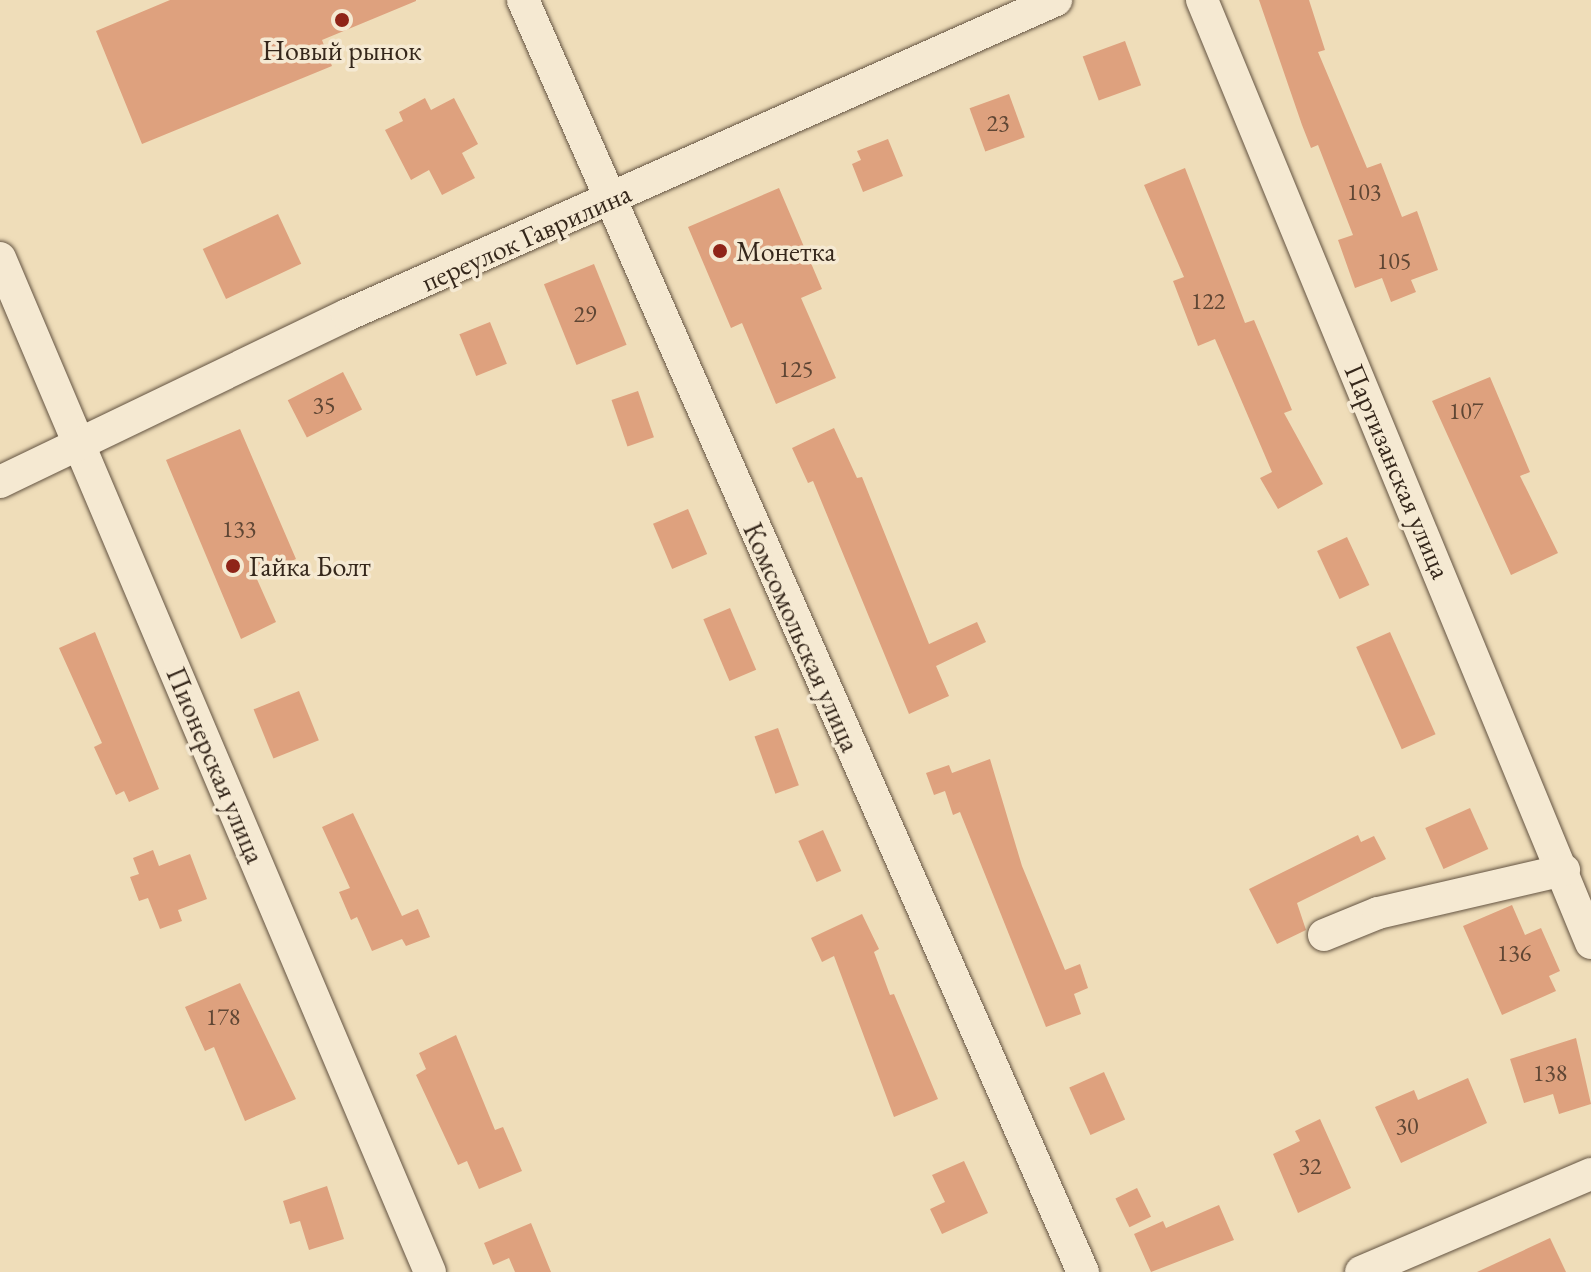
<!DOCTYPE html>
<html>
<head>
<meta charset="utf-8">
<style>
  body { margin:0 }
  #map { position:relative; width:1591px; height:1272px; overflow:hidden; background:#efddb9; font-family:"EB Garamond",serif }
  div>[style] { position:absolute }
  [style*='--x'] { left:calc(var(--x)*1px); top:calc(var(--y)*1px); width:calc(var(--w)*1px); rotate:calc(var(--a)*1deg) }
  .building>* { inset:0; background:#dea17e; transform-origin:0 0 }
  .roads { filter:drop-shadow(0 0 2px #645442) drop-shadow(0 0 2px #645442) }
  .street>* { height:32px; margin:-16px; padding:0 16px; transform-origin:16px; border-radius:16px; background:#f5e9d2 }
  .dots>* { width:22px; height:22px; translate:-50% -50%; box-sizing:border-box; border:4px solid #f5e9d2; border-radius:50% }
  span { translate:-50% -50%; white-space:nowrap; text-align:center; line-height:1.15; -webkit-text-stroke:7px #f5e9d2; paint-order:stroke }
  .number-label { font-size:24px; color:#5f4634 }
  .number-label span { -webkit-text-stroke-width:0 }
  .poi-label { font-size:28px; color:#35271b }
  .left { translate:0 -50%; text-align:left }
  .street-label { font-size:28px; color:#35271b }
</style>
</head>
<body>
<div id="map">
  <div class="building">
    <div style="clip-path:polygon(170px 0,416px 0,416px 1px,322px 40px,332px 66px,142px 144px,96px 31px)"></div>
    <div style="clip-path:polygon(1259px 0,1309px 0,1325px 50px,1318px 52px,1367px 168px,1381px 163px,1402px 217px,1417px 211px,1438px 270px,1411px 280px,1416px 292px,1391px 302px,1382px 278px,1355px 288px,1338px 240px,1353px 235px,1318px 145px,1311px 148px,1302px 125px)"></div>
    <div style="left:1125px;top:41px;width:47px;height:45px;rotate:70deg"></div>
    <div style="left:1009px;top:94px;width:46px;height:42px;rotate:70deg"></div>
    <div style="clip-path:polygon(425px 98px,431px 110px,454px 98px,478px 144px,462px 153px,475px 178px,442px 195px,429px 170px,411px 180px,385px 130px,403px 121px,399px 112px)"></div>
    <div style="clip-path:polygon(888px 139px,903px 176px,863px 192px,852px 164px,861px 160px,857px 151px)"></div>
    <div style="clip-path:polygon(1185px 168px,1245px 323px,1254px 320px,1292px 410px,1284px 413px,1323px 484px,1278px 509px,1260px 478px,1272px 472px,1215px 339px,1198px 346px,1173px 281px,1184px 277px,1144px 185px)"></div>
    <div style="clip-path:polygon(779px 188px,822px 289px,801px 298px,836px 378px,776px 404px,742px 323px,731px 328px,688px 227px)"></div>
    <div style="left:278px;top:214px;width:55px;height:83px;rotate:65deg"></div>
    <div style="left:594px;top:264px;width:87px;height:54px;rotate:68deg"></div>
    <div style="left:490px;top:322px;width:45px;height:33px;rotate:68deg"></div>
    <div style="left:343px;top:372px;width:42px;height:62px;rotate:63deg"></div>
    <div style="clip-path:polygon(1490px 377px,1530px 472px,1520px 476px,1558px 553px,1511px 575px,1432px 401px)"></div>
    <div style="left:638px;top:391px;width:49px;height:28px;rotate:71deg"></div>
    <div style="clip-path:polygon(834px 428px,857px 478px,862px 477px,929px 644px,977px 622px,986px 642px,936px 666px,949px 696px,909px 714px,813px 481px,808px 483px,792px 448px)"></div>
    <div style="clip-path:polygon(240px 429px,296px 559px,256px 577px,276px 622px,241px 639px,166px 460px)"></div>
    <div style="left:688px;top:509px;width:49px;height:38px;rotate:67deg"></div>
    <div style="left:1347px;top:537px;width:53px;height:33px;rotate:65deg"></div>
    <div style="left:730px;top:608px;width:67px;height:29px;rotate:67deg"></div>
    <div style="clip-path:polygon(95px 632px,159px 789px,129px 802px,124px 791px,116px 795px,94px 747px,102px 743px,59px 648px)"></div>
    <div style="left:1390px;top:632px;width:112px;height:37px;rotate:66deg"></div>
    <div style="left:299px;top:691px;width:53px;height:49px;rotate:68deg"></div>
    <div style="left:778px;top:728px;width:61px;height:25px;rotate:70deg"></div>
    <div style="clip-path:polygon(990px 759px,1022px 866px,1065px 970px,1080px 964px,1088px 988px,1074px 994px,1081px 1014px,1046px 1027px,960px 812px,953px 815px,945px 791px,934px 795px,926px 773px,949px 765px,952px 773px)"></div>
    <div style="left:1470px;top:808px;width:45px;height:49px;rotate:66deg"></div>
    <div style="clip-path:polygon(353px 813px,402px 916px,418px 909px,430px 937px,406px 946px,402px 939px,372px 951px,357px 917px,351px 920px,339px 892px,350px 888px,322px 827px)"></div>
    <div style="left:823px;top:830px;width:45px;height:27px;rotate:66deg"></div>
    <div style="clip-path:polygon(1358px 835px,1361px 842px,1374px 836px,1386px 859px,1297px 903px,1306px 930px,1277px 944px,1249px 889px)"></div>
    <div style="clip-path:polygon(153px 850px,159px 866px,190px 854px,207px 899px,178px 910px,182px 921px,160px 929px,148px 898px,139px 901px,130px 877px,139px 874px,133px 858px)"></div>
    <div style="clip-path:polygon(1512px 905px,1525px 935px,1541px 928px,1560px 971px,1549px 976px,1556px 991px,1502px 1015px,1463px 926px)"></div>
    <div style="clip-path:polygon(862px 914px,879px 949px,874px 952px,890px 995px,894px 994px,938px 1099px,894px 1117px,834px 956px,822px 962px,811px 938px)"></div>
    <div style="clip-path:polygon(240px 983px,296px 1099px,245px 1121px,214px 1047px,205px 1051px,185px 1007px)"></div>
    <div style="clip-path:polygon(456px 1035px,495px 1130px,503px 1127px,522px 1171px,479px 1189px,467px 1161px,458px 1165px,416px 1075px,426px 1069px,419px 1053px)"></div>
    <div style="clip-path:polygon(1576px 1038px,1591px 1104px,1559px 1114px,1553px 1094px,1524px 1103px,1510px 1059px)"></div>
    <div style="left:1104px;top:1072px;width:52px;height:38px;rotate:66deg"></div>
    <div style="clip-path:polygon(1468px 1078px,1487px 1123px,1401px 1163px,1375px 1107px,1414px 1090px,1418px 1100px)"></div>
    <div style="clip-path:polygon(1320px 1119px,1351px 1188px,1298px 1213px,1273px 1154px,1300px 1141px,1295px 1131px)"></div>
    <div style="clip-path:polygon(964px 1161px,988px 1213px,942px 1234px,930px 1209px,945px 1202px,932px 1175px)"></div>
    <div style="clip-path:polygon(327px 1186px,344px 1239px,309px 1250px,300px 1221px,290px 1224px,283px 1201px)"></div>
    <div style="left:1137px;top:1188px;width:32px;height:24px;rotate:64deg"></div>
    <div style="clip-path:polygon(1219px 1205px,1234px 1240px,1151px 1272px,1134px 1234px,1163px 1221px,1166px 1228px)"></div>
    <div style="clip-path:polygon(531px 1223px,551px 1272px,515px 1272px,509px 1258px,493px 1265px,484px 1243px)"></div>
    <div style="clip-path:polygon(1550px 1238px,1566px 1272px,1477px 1272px)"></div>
  </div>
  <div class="roads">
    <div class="street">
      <div style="--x:523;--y:0;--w:1390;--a:66.24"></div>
      <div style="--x:1202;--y:0;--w:1020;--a:67.58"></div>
      <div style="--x:0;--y:258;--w:1101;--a:67.02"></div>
      <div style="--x:0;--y:482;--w:385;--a:-25.7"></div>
      <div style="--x:347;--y:315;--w:776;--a:-23.95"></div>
      <div style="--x:1324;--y:935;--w:58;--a:-22.2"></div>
      <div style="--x:1378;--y:913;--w:191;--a:-13"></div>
      <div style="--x:1361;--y:1272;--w:250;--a:-23.1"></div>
    </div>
  </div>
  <div class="dots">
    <div style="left:342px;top:20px;background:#8f2418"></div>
    <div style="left:720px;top:251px;background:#8f2418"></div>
    <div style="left:233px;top:566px;background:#8f2418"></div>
  </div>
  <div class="number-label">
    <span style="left:998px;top:123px">23</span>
    <span style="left:1364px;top:192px">103</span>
    <span style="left:1394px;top:261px">105</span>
    <span style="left:1208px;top:301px">122</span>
    <span style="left:585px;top:314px">29</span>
    <span style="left:796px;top:369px">125</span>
    <span style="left:324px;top:405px">35</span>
    <span style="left:1466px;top:411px">107</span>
    <span style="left:239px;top:529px">133</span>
    <span style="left:1514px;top:953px">136</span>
    <span style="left:223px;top:1017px">178</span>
    <span style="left:1550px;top:1073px">138</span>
    <span style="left:1407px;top:1126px">30</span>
    <span style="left:1310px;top:1166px">32</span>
  </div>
  <div class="poi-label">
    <span style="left:342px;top:50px">Новый рынок</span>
    <span class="left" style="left:736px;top:251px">Монетка</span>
    <span class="left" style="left:249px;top:566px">Гайка Болт</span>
  </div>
  <div class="street-label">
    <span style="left:526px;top:237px;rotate:-24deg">переулок Гаврилина</span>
    <span style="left:1398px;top:471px;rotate:67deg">Партизанская улица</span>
    <span style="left:802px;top:637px;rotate:66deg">Комсомольская улица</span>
    <span style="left:216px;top:765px;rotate:67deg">Пионерская улица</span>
  </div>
</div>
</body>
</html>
